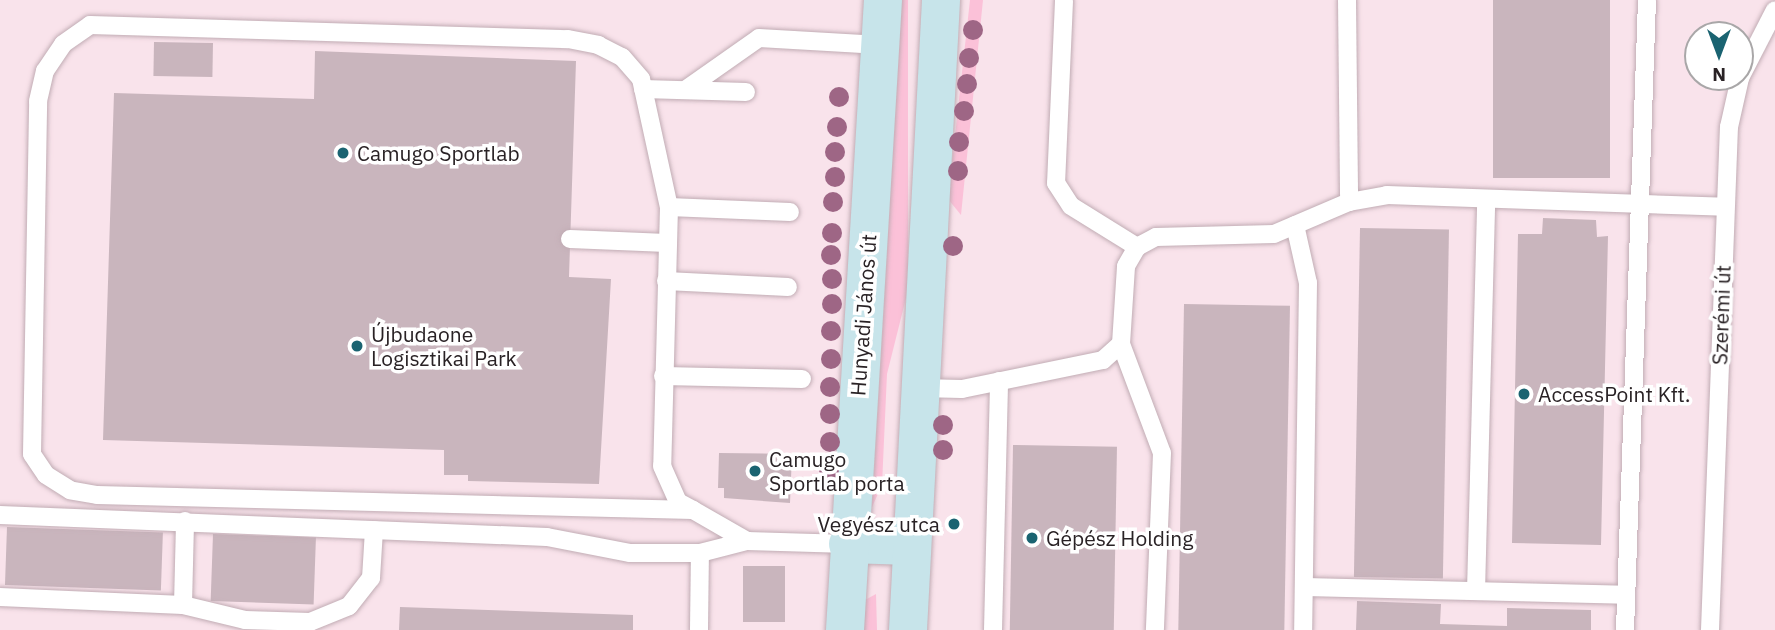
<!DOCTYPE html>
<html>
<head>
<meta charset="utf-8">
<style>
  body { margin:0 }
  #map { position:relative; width:1775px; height:630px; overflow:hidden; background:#f9e3eb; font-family:"IBM Plex Sans",sans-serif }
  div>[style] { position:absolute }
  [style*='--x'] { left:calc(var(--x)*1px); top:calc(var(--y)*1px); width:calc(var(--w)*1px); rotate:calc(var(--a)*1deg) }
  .green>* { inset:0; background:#fbc1d8 }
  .building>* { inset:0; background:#c9b5bd; transform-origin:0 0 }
  .roads { filter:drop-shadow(0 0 2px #c1acb4) drop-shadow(0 0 2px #c1acb4) }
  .lane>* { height:18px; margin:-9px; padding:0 9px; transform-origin:9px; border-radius:9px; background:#fff }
  .secondary>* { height:38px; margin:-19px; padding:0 19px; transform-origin:19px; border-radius:19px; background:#c7e4ea }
  .trees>* { width:20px; height:20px; margin:-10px; border-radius:50%; background:#9e6685 }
  .dots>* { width:19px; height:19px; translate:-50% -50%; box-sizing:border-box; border:4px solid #fff; border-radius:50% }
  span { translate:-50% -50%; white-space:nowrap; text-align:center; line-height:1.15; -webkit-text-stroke:7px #fff; paint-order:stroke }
  .poi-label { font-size:21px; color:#292225 }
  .left { translate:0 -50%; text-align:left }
  .right { translate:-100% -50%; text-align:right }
  .street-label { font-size:21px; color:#292225 }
  .north { position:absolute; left:1684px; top:21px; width:70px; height:70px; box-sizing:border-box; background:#fff; border:2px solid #a9a7a8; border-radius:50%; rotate:180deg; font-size:19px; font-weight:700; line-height:28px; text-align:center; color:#292225 }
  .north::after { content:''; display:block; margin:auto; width:24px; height:32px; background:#1a6371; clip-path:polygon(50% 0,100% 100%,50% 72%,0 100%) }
</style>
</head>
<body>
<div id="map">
  <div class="green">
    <div style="clip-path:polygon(902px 0,908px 0,908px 290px,887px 374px,882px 485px,872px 507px)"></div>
    <div style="clip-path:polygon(970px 0,983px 0,961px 215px,948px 199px)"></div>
    <div style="clip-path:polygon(876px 594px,877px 630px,863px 630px,865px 600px)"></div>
  </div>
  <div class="building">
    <div style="left:1493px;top:0;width:117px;height:178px"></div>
    <div style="left:154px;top:42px;width:59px;height:34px;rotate:1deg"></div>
    <div style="clip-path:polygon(315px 51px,576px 61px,569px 277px,611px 279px,599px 484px,468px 481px,468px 475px,444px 475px,444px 450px,103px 440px,114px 93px,314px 99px)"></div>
    <div style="clip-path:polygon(1543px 218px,1596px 220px,1597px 237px,1608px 236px,1601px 545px,1512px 543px,1518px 234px,1542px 234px)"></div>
    <div style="left:1360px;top:228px;width:89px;height:349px;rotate:1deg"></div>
    <div style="left:1184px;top:304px;width:106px;height:326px;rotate:1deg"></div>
    <div style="left:1013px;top:445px;width:104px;height:185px;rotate:1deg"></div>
    <div style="clip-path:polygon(719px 453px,792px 454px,790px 503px,724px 498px,724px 488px,718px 488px)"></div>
    <div style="left:7px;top:527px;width:156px;height:58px;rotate:2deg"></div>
    <div style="left:213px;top:534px;width:103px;height:67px;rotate:2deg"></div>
    <div style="left:743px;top:566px;width:42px;height:56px"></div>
    <div style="clip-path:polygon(1357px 601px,1441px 604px,1440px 624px,1507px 626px,1507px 608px,1591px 610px,1591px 630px,1356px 630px)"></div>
    <div style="clip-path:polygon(400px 607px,633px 615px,633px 630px,399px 630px)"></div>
  </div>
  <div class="roads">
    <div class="lane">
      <div style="--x:1347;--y:0;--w:202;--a:89.4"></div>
      <div style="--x:1064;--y:1;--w:182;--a:92.5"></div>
      <div style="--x:1056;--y:183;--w:27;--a:57"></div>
      <div style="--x:1071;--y:206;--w:78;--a:31.8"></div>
      <div style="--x:643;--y:89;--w:103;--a:1.7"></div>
      <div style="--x:685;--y:90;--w:90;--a:-35.1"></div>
      <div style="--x:759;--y:38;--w:121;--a:3.3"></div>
      <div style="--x:669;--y:207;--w:121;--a:2.4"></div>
      <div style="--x:1295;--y:225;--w:59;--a:77.4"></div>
      <div style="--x:1308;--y:283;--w:347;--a:90.8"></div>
      <div style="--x:570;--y:239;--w:97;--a:2.4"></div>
      <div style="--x:666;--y:281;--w:122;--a:2.8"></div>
      <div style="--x:1121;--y:344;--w:116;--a:69.4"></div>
      <div style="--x:1162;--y:453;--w:177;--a:92.3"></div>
      <div style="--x:663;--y:376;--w:139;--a:1.2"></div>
      <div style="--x:919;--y:388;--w:43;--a:1.3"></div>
      <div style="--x:962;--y:389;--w:144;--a:-11.6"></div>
      <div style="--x:1103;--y:360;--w:24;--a:-42"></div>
      <div style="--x:1121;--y:344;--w:78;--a:-86.3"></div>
      <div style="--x:1126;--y:266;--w:22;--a:-60"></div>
      <div style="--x:1137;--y:247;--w:21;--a:-28"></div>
      <div style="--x:1156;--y:237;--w:118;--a:-1.5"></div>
      <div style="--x:1274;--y:234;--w:82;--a:-23.1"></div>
      <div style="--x:1349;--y:202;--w:39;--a:-10"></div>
      <div style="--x:1387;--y:195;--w:338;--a:2"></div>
      <div style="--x:693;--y:510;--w:596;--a:-178.56"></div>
      <div style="--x:97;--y:495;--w:27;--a:-170"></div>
      <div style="--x:70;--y:490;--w:28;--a:-148"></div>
      <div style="--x:46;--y:475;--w:25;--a:-124"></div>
      <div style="--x:32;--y:454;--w:353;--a:-89"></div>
      <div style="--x:38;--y:101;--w:31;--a:-77"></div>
      <div style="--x:45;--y:71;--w:32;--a:-56"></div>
      <div style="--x:63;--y:44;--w:33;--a:-35"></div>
      <div style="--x:90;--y:25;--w:478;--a:1.7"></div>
      <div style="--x:568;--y:39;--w:31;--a:11"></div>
      <div style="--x:598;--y:45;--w:27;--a:27"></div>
      <div style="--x:622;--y:57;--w:29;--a:49"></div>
      <div style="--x:641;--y:79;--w:131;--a:77.7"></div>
      <div style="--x:669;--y:207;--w:259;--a:91.5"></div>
      <div style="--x:662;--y:466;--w:39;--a:66"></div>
      <div style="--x:678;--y:502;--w:17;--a:28"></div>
      <div style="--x:693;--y:510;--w:62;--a:29.9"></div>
      <div style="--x:0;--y:515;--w:547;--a:2.3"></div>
      <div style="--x:547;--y:537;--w:85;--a:10.9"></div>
      <div style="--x:630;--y:553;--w:70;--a:0"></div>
      <div style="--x:700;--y:553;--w:49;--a:-14.3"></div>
      <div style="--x:747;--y:541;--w:101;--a:1.7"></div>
      <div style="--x:1304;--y:587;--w:322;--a:1.4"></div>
      <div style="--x:1476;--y:591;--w:392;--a:-88.5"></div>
      <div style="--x:0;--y:597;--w:183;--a:2.5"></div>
      <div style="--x:183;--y:605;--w:64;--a:13.6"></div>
      <div style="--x:245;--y:620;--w:65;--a:1.8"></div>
      <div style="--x:310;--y:622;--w:42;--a:-22.3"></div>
      <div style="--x:349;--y:606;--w:36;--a:-52"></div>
      <div style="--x:371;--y:578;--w:48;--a:-86.4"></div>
      <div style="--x:183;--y:605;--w:84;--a:-88.6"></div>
      <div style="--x:699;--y:630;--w:77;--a:-89.3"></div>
      <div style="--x:993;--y:630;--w:249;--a:-88.6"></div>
      <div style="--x:1625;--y:630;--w:630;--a:-88"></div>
      <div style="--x:1710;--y:630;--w:503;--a:-87.84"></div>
      <div style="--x:1729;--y:127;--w:50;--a:-77.3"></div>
      <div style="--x:1740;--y:78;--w:76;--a:-62.8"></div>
    </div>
    <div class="secondary">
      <div style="--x:848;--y:544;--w:63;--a:1.8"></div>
      <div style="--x:845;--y:630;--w:631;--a:-86.55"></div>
      <div style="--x:908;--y:630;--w:631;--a:-87"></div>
    </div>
  </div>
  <div class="trees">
    <div style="left:973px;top:30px"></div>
    <div style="left:969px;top:58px"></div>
    <div style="left:967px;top:84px"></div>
    <div style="left:839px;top:97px"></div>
    <div style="left:964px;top:111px"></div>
    <div style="left:837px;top:127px"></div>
    <div style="left:959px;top:142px"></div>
    <div style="left:835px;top:152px"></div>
    <div style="left:958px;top:171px"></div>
    <div style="left:835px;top:177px"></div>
    <div style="left:833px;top:202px"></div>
    <div style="left:832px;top:233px"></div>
    <div style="left:953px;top:246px"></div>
    <div style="left:831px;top:255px"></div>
    <div style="left:832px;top:279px"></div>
    <div style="left:832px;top:304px"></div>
    <div style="left:831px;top:331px"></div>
    <div style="left:831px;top:359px"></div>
    <div style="left:830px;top:387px"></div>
    <div style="left:830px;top:414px"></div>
    <div style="left:943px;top:425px"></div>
    <div style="left:830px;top:442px"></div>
    <div style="left:943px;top:450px"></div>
    <div style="left:829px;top:470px"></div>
  </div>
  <div class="dots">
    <div style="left:343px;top:153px;background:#1a6371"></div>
    <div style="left:357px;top:346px;background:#1a6371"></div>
    <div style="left:1524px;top:394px;background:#1a6371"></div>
    <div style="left:755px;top:471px;background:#1a6371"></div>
    <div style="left:954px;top:524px;background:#1a6371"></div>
    <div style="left:1032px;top:538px;background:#1a6371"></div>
  </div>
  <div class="poi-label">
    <span class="left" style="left:357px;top:153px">Camugo Sportlab</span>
    <span class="left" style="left:371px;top:346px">Újbudaone<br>Logisztikai Park</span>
    <span class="left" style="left:1538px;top:394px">AccessPoint Kft.</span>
    <span class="left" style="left:769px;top:471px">Camugo<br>Sportlab porta</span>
    <span class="right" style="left:940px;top:524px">Vegyész utca</span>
    <span class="left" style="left:1046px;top:538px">Gépész Holding</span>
  </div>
  <div class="street-label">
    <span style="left:863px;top:315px;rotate:-86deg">Hunyadi János út</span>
    <span style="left:1721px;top:315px;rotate:-88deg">Szerémi út</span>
  </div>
  <div class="north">N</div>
</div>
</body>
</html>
